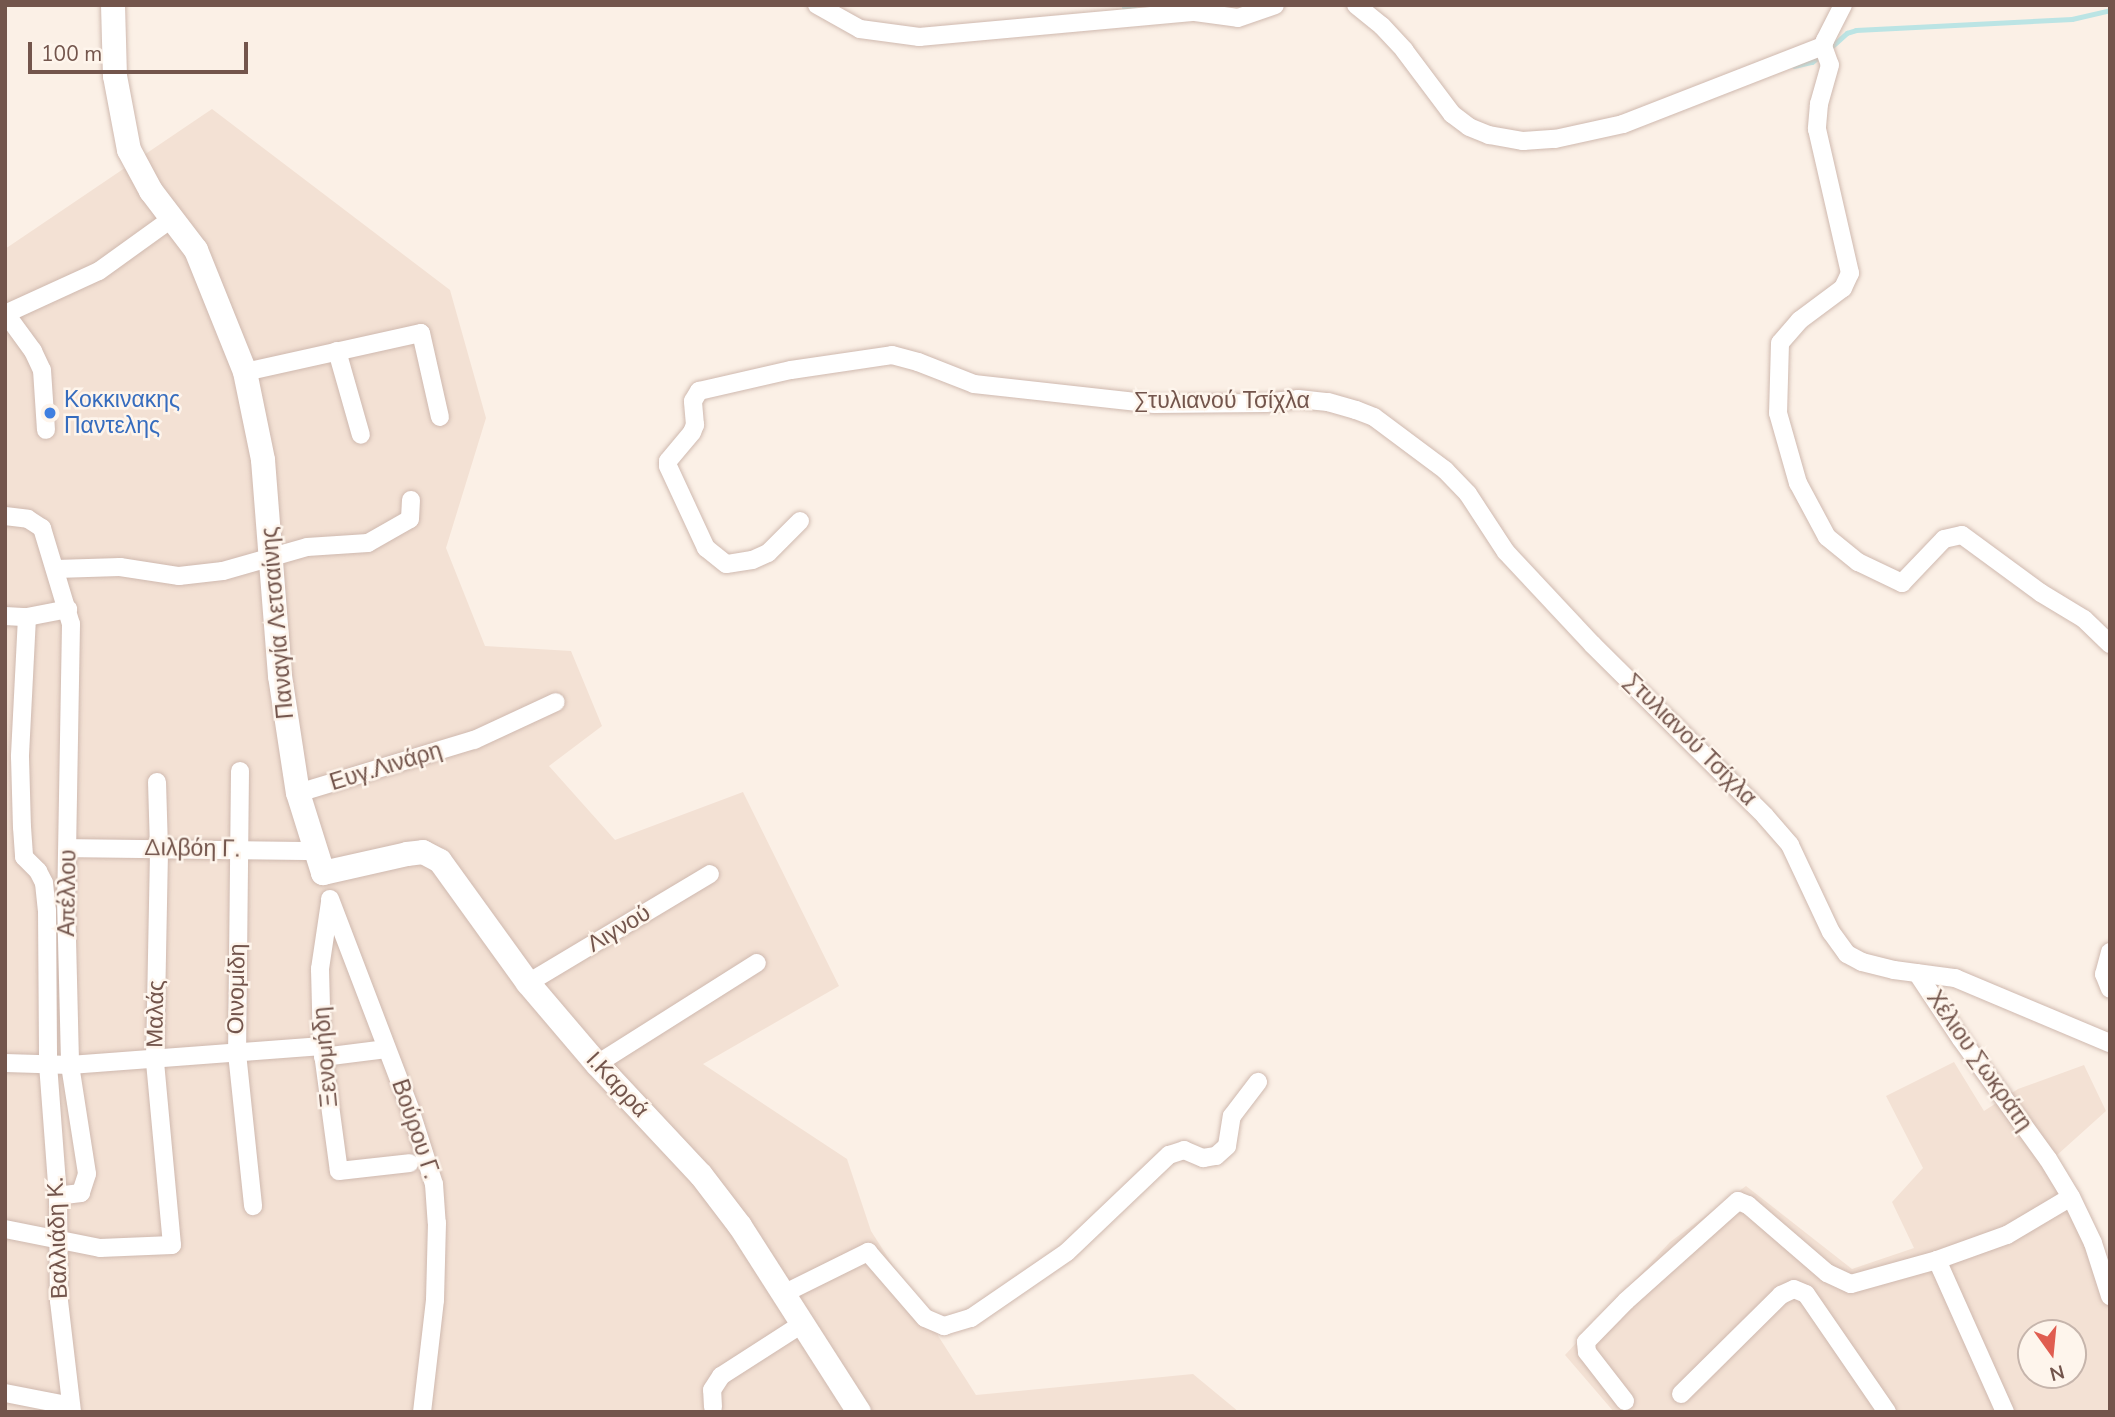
<!DOCTYPE html>
<html>
<head>
<meta charset="utf-8">
<style>
  body { margin:0 }
  #map { position:relative; width:2115px; height:1417px; overflow:hidden; background:#fbf0e6; font-family:"Nunito Sans",sans-serif }
  div>[style] { position:absolute }
  [style*='--x'] { left:calc(var(--x)*1px); top:calc(var(--y)*1px); width:calc(var(--w)*1px); rotate:calc(var(--a)*1deg) }
  .residential>* { inset:0; background:#f3e1d4 }
  .stream>* { height:4.5px; margin:-2.25px; padding:0 2.25px; transform-origin:2.25px; border-radius:2.25px; background:#bbe4e4 }
  .roads { filter:drop-shadow(0 0 2px #cfb9af) drop-shadow(0 0 2px #cfb9af) }
  .street>* { height:18px; margin:-9px; padding:0 9px; transform-origin:9px; border-radius:9px; background:#fff }
  .secondary>* { height:24px; margin:-12px; padding:0 12px; transform-origin:12px; border-radius:12px; background:#fff }
  .dots>* { width:19px; height:19px; translate:-50% -50%; box-sizing:border-box; border:4px solid #fef5ec; border-radius:50% }
  span { translate:-50% -50%; white-space:nowrap; text-align:center; line-height:1.15; -webkit-text-stroke:5px #fef5ec; paint-order:stroke }
  .shop-label { font-size:23px; color:#366cbe }
  .left { translate:0 -50%; text-align:left }
  .street-label { font-size:23px; color:#73554c }
  .frame { position:absolute; inset:0; border:7px solid #73554c; pointer-events:none }
  .north { position:absolute; left:2017px; top:1319px; width:70px; height:70px; box-sizing:border-box; background:#fef5ec; border:2px solid #c6b5ac; border-radius:50%; rotate:165deg; font-size:19px; font-weight:700; line-height:28px; text-align:center; color:#73554c }
  .north::after { content:''; display:block; margin:auto; width:24px; height:32px; background:#e05d50; clip-path:polygon(50% 0,100% 100%,50% 72%,0 100%) }
  .scale { position:absolute; left:28px; top:42px; width:220px; height:32px; box-sizing:border-box; border:4px solid #73554c; border-top:0; padding-left:9px; font-size:21px; line-height:24px; white-space:nowrap; color:#73554c; -webkit-text-stroke:5px #fef5ec; paint-order:stroke }
</style>
</head>
<body>
<div id="map">
  <div class="residential">
    <div style="clip-path:polygon(212px 109px,450px 290px,486px 418px,446px 548px,485px 646px,571px 651px,602px 726px,549px 766px,615px 840px,743px 792px,839px 986px,703px 1064px,847px 1159px,871px 1231px,976px 1395px,1193px 1374px,1239px 1412px,5px 1412px,5px 249px)"></div>
    <div style="clip-path:polygon(evenodd,1954px 1062px,1984px 1111px,2018px 1089px,2084px 1065px,2106px 1111px,2056px 1156px,2110px 1288px,2110px 1412px,1614px 1412px,1565px 1355px,1670px 1242px,1746px 1186px,1852px 1269px,1914px 1248px,1892px 1202px,1923px 1168px,1886px 1096px,1954px 1062px,2031px 1333px,2073px 1333px,2073px 1375px,2031px 1375px,2031px 1333px)"></div>
  </div>
  <div class="stream">
    <div style="--x:1124;--y:7;--w:11;--a:-10"></div>
    <div style="--x:1828;--y:50;--w:25;--a:-42"></div>
    <div style="--x:1847;--y:33;--w:9;--a:-18"></div>
    <div style="--x:1856;--y:30;--w:216;--a:-2.9"></div>
    <div style="--x:2072;--y:19;--w:39;--a:-13"></div>
    <div style="--x:1794;--y:66;--w:18;--a:-13"></div>
    <div style="--x:1812;--y:62;--w:11;--a:-38"></div>
  </div>
  <div class="roads">
    <div class="street">
      <div style="--x:817;--y:5;--w:49;--a:29.2"></div>
      <div style="--x:860;--y:29;--w:60;--a:7.7"></div>
      <div style="--x:919;--y:37;--w:277;--a:-5.2"></div>
      <div style="--x:1195;--y:12;--w:43;--a:7.9"></div>
      <div style="--x:1238;--y:18;--w:39;--a:-19"></div>
      <div style="--x:1356;--y:5;--w:33;--a:39"></div>
      <div style="--x:1382;--y:26;--w:33;--a:47"></div>
      <div style="--x:1404;--y:50;--w:80;--a:53.1"></div>
      <div style="--x:1452;--y:114;--w:21;--a:37"></div>
      <div style="--x:1469;--y:127;--w:22;--a:22"></div>
      <div style="--x:1489;--y:135;--w:35;--a:10"></div>
      <div style="--x:1523;--y:141;--w:32;--a:-4"></div>
      <div style="--x:1555;--y:139;--w:70;--a:-12.4"></div>
      <div style="--x:1623;--y:124;--w:215;--a:-21.3"></div>
      <div style="--x:1843;--y:5;--w:39;--a:117"></div>
      <div style="--x:1825;--y:40;--w:6;--a:108"></div>
      <div style="--x:1823;--y:46;--w:20;--a:70"></div>
      <div style="--x:1830;--y:65;--w:41;--a:105.8"></div>
      <div style="--x:1819;--y:104;--w:25;--a:95"></div>
      <div style="--x:1817;--y:129;--w:148;--a:77.1"></div>
      <div style="--x:1850;--y:273;--w:17;--a:115"></div>
      <div style="--x:1843;--y:288;--w:54;--a:143.3"></div>
      <div style="--x:1800;--y:320;--w:30;--a:131"></div>
      <div style="--x:1780;--y:343;--w:70;--a:91.6"></div>
      <div style="--x:1778;--y:413;--w:73;--a:74.1"></div>
      <div style="--x:1798;--y:483;--w:61;--a:61.8"></div>
      <div style="--x:1827;--y:537;--w:40;--a:39"></div>
      <div style="--x:1858;--y:562;--w:49;--a:25.5"></div>
      <div style="--x:1902;--y:583;--w:61;--a:-46.3"></div>
      <div style="--x:1944;--y:539;--w:18;--a:-13"></div>
      <div style="--x:1962;--y:535;--w:98;--a:36.3"></div>
      <div style="--x:2041;--y:593;--w:50;--a:31.2"></div>
      <div style="--x:2084;--y:619;--w:36;--a:44"></div>
      <div style="--x:5;--y:314;--w:103;--a:-24.6"></div>
      <div style="--x:99;--y:271;--w:89;--a:-35.8"></div>
      <div style="--x:6;--y:314;--w:46;--a:53.9"></div>
      <div style="--x:33;--y:351;--w:21;--a:65"></div>
      <div style="--x:42;--y:370;--w:60;--a:86.2"></div>
      <div style="--x:337;--y:351;--w:87;--a:74.1"></div>
      <div style="--x:245;--y:372;--w:180;--a:-12.5"></div>
      <div style="--x:421;--y:333;--w:86;--a:77.3"></div>
      <div style="--x:5;--y:516;--w:23;--a:7"></div>
      <div style="--x:28;--y:519;--w:17;--a:33"></div>
      <div style="--x:42;--y:528;--w:100;--a:73.2"></div>
      <div style="--x:71;--y:624;--w:274;--a:91"></div>
      <div style="--x:66;--y:898;--w:167;--a:88.6"></div>
      <div style="--x:70;--y:1065;--w:110;--a:81.1"></div>
      <div style="--x:87;--y:1174;--w:20;--a:108"></div>
      <div style="--x:81;--y:1193;--w:23;--a:173"></div>
      <div style="--x:800;--y:521;--w:45;--a:135"></div>
      <div style="--x:768;--y:553;--w:17;--a:156"></div>
      <div style="--x:752;--y:560;--w:26;--a:171"></div>
      <div style="--x:726;--y:564;--w:26;--a:-141"></div>
      <div style="--x:706;--y:548;--w:90;--a:-114.9"></div>
      <div style="--x:668;--y:466;--w:5;--a:-90"></div>
      <div style="--x:668;--y:461;--w:38;--a:-50"></div>
      <div style="--x:692;--y:432;--w:8;--a:-67"></div>
      <div style="--x:695;--y:425;--w:24;--a:-95"></div>
      <div style="--x:693;--y:401;--w:12;--a:-59"></div>
      <div style="--x:699;--y:391;--w:94;--a:-12.9"></div>
      <div style="--x:791;--y:370;--w:102;--a:-8.4"></div>
      <div style="--x:892;--y:355;--w:27;--a:15"></div>
      <div style="--x:918;--y:362;--w:60;--a:21.4"></div>
      <div style="--x:974;--y:384;--w:181;--a:6.3"></div>
      <div style="--x:1154;--y:404;--w:112;--a:-0.5"></div>
      <div style="--x:1266;--y:403;--w:32;--a:-7"></div>
      <div style="--x:1298;--y:399;--w:30;--a:6"></div>
      <div style="--x:1328;--y:402;--w:29;--a:16"></div>
      <div style="--x:1356;--y:410;--w:19;--a:21"></div>
      <div style="--x:1374;--y:417;--w:89;--a:36.7"></div>
      <div style="--x:1445;--y:470;--w:33;--a:46"></div>
      <div style="--x:1468;--y:494;--w:69;--a:56.8"></div>
      <div style="--x:1506;--y:552;--w:126;--a:46.9"></div>
      <div style="--x:1592;--y:644;--w:244;--a:44.8"></div>
      <div style="--x:1765;--y:816;--w:38;--a:49"></div>
      <div style="--x:1790;--y:845;--w:96;--a:64.8"></div>
      <div style="--x:1831;--y:932;--w:27;--a:54"></div>
      <div style="--x:1847;--y:954;--w:17;--a:28"></div>
      <div style="--x:1862;--y:962;--w:33;--a:14"></div>
      <div style="--x:1894;--y:970;--w:62;--a:7.5"></div>
      <div style="--x:1955;--y:978;--w:168;--a:22.8"></div>
      <div style="--x:56;--y:569;--w:64;--a:-1.8"></div>
      <div style="--x:120;--y:567;--w:60;--a:8.7"></div>
      <div style="--x:179;--y:576;--w:44;--a:-6.5"></div>
      <div style="--x:223;--y:571;--w:87;--a:-15.9"></div>
      <div style="--x:307;--y:547;--w:61;--a:-3.8"></div>
      <div style="--x:368;--y:543;--w:48;--a:-29.7"></div>
      <div style="--x:410;--y:519;--w:19;--a:-87"></div>
      <div style="--x:5;--y:616;--w:22;--a:3"></div>
      <div style="--x:27;--y:617;--w:42;--a:-11"></div>
      <div style="--x:27;--y:617;--w:140;--a:92.9"></div>
      <div style="--x:20;--y:757;--w:70;--a:88.4"></div>
      <div style="--x:22;--y:827;--w:30;--a:86"></div>
      <div style="--x:24;--y:857;--w:20;--a:45"></div>
      <div style="--x:38;--y:871;--w:13;--a:63"></div>
      <div style="--x:44;--y:883;--w:27;--a:84"></div>
      <div style="--x:47;--y:910;--w:154;--a:89.6"></div>
      <div style="--x:48;--y:1064;--w:132;--a:85.7"></div>
      <div style="--x:58;--y:1196;--w:105;--a:89.5"></div>
      <div style="--x:59;--y:1301;--w:112;--a:83.3"></div>
      <div style="--x:240;--y:771;--w:282;--a:90.6"></div>
      <div style="--x:237;--y:1053;--w:154;--a:84"></div>
      <div style="--x:298;--y:793;--w:184;--a:-16.8"></div>
      <div style="--x:474;--y:740;--w:90;--a:-24.9"></div>
      <div style="--x:68;--y:848;--w:248;--a:0.7"></div>
      <div style="--x:330;--y:899;--w:225;--a:69.1"></div>
      <div style="--x:410;--y:1109;--w:79;--a:72.3"></div>
      <div style="--x:434;--y:1184;--w:39;--a:86"></div>
      <div style="--x:437;--y:1223;--w:77;--a:91.5"></div>
      <div style="--x:435;--y:1300;--w:113;--a:96.6"></div>
      <div style="--x:330;--y:902;--w:68;--a:98.5"></div>
      <div style="--x:320;--y:969;--w:77;--a:88.5"></div>
      <div style="--x:322;--y:1046;--w:126;--a:82.3"></div>
      <div style="--x:339;--y:1171;--w:71;--a:-6.4"></div>
      <div style="--x:2110;--y:952;--w:23;--a:105"></div>
      <div style="--x:2104;--y:974;--w:16;--a:68"></div>
      <div style="--x:1917;--y:973;--w:79;--a:56.3"></div>
      <div style="--x:1961;--y:1039;--w:148;--a:54.1"></div>
      <div style="--x:2048;--y:1159;--w:44;--a:58.8"></div>
      <div style="--x:2071;--y:1197;--w:51;--a:64.4"></div>
      <div style="--x:2093;--y:1243;--w:56;--a:72.2"></div>
      <div style="--x:528;--y:983;--w:212;--a:-30.9"></div>
      <div style="--x:323;--y:1057;--w:64;--a:-7.2"></div>
      <div style="--x:5;--y:1063;--w:65;--a:1.8"></div>
      <div style="--x:70;--y:1065;--w:253;--a:-4.3"></div>
      <div style="--x:597;--y:1064;--w:189;--a:-32.3"></div>
      <div style="--x:5;--y:1229;--w:97;--a:11.3"></div>
      <div style="--x:100;--y:1248;--w:72;--a:-2.4"></div>
      <div style="--x:172;--y:1245;--w:186;--a:-95.3"></div>
      <div style="--x:155;--y:1060;--w:211;--a:-88.9"></div>
      <div style="--x:159;--y:849;--w:67;--a:-91.7"></div>
      <div style="--x:1937;--y:1260;--w:167;--a:65.9"></div>
      <div style="--x:785;--y:1293;--w:93;--a:-26.3"></div>
      <div style="--x:868;--y:1252;--w:87;--a:49.2"></div>
      <div style="--x:925;--y:1318;--w:21;--a:23"></div>
      <div style="--x:944;--y:1326;--w:28;--a:-17"></div>
      <div style="--x:971;--y:1318;--w:116;--a:-34.5"></div>
      <div style="--x:1067;--y:1252;--w:141;--a:-43.6"></div>
      <div style="--x:1169;--y:1155;--w:16;--a:-18"></div>
      <div style="--x:1184;--y:1150;--w:21;--a:23"></div>
      <div style="--x:1203;--y:1158;--w:13;--a:-9"></div>
      <div style="--x:1216;--y:1156;--w:15;--a:-42"></div>
      <div style="--x:1227;--y:1146;--w:30;--a:-81"></div>
      <div style="--x:1232;--y:1116;--w:43;--a:-52.6"></div>
      <div style="--x:5;--y:1393;--w:67;--a:11.1"></div>
      <div style="--x:1681;--y:1394;--w:141;--a:-44.7"></div>
      <div style="--x:1781;--y:1295;--w:14;--a:-25"></div>
      <div style="--x:1794;--y:1289;--w:13;--a:23"></div>
      <div style="--x:1806;--y:1294;--w:143;--a:55.5"></div>
      <div style="--x:1625;--y:1401;--w:62;--a:-127.8"></div>
      <div style="--x:1587;--y:1352;--w:10;--a:-96"></div>
      <div style="--x:1586;--y:1342;--w:57;--a:-45.7"></div>
      <div style="--x:1626;--y:1301;--w:150;--a:-41.8"></div>
      <div style="--x:1738;--y:1201;--w:11;--a:22"></div>
      <div style="--x:1748;--y:1205;--w:104;--a:40.7"></div>
      <div style="--x:1827;--y:1273;--w:26;--a:25"></div>
      <div style="--x:1851;--y:1284;--w:89;--a:-15.6"></div>
      <div style="--x:1937;--y:1260;--w:74;--a:-19.7"></div>
      <div style="--x:2007;--y:1235;--w:74;--a:-30.7"></div>
      <div style="--x:713;--y:1407;--w:17;--a:-93"></div>
      <div style="--x:712;--y:1390;--w:17;--a:-57"></div>
      <div style="--x:721;--y:1376;--w:96;--a:-32.7"></div>
    </div>
    <div class="secondary">
      <div style="--x:113;--y:5;--w:71;--a:88.4"></div>
      <div style="--x:115;--y:76;--w:75;--a:79.3"></div>
      <div style="--x:129;--y:150;--w:47;--a:61.8"></div>
      <div style="--x:151;--y:191;--w:74;--a:52.7"></div>
      <div style="--x:196;--y:250;--w:131;--a:68.1"></div>
      <div style="--x:245;--y:372;--w:90;--a:78.4"></div>
      <div style="--x:263;--y:460;--w:217;--a:85.5"></div>
      <div style="--x:280;--y:676;--w:118;--a:81.3"></div>
      <div style="--x:298;--y:793;--w:84;--a:72.6"></div>
      <div style="--x:323;--y:873;--w:86;--a:-12.7"></div>
      <div style="--x:407;--y:854;--w:16;--a:-7"></div>
      <div style="--x:423;--y:852;--w:19;--a:28"></div>
      <div style="--x:440;--y:861;--w:150;--a:54.2"></div>
      <div style="--x:528;--y:983;--w:106;--a:49.6"></div>
      <div style="--x:597;--y:1064;--w:152;--a:46.9"></div>
      <div style="--x:701;--y:1175;--w:64;--a:52.6"></div>
      <div style="--x:740;--y:1226;--w:221;--a:57.4"></div>
    </div>
  </div>
  <div class="dots">
    <div style="left:50px;top:413px;background:#3f7fe0"></div>
  </div>
  <div class="shop-label">
    <span class="left" style="left:64px;top:413px">Κοκκινακης<br>Παντελης</span>
  </div>
  <div class="street-label">
    <span style="left:1222px;top:401px">Στυλιανού Τσίχλα</span>
    <span style="left:278px;top:623px;rotate:-95deg">Παναγία Λετσαίνης</span>
    <span style="left:1690px;top:740px;rotate:45deg">Στυλιανού Τσίχλα</span>
    <span style="left:386px;top:767px;rotate:-17deg">Ευγ.Λινάρη</span>
    <span style="left:192px;top:849px;rotate:1deg">Διλβόη Γ.</span>
    <span style="left:68px;top:893px;rotate:-89deg">Απέλλου</span>
    <span style="left:619px;top:929px;rotate:-31deg">Λιγνού</span>
    <span style="left:237px;top:989px;rotate:-89deg">Οινομίδη</span>
    <span style="left:156px;top:1014px;rotate:-89deg">Μαλάς</span>
    <span style="left:326px;top:1057px;rotate:-95deg">Ξενομήδη</span>
    <span style="left:1979px;top:1061px;rotate:55deg">Χέλιου Σωκράτη</span>
    <span style="left:617px;top:1085px;rotate:47deg">Ι.Καρρά</span>
    <span style="left:415px;top:1129px;rotate:71deg">Βούρου Γ.</span>
    <span style="left:58px;top:1238px;rotate:-92deg">Βαλλιάδη Κ.</span>
  </div>
  <div class="frame"></div>
  <div class="north">N</div>
  <div class="scale">100 m</div>
</div>
</body>
</html>
